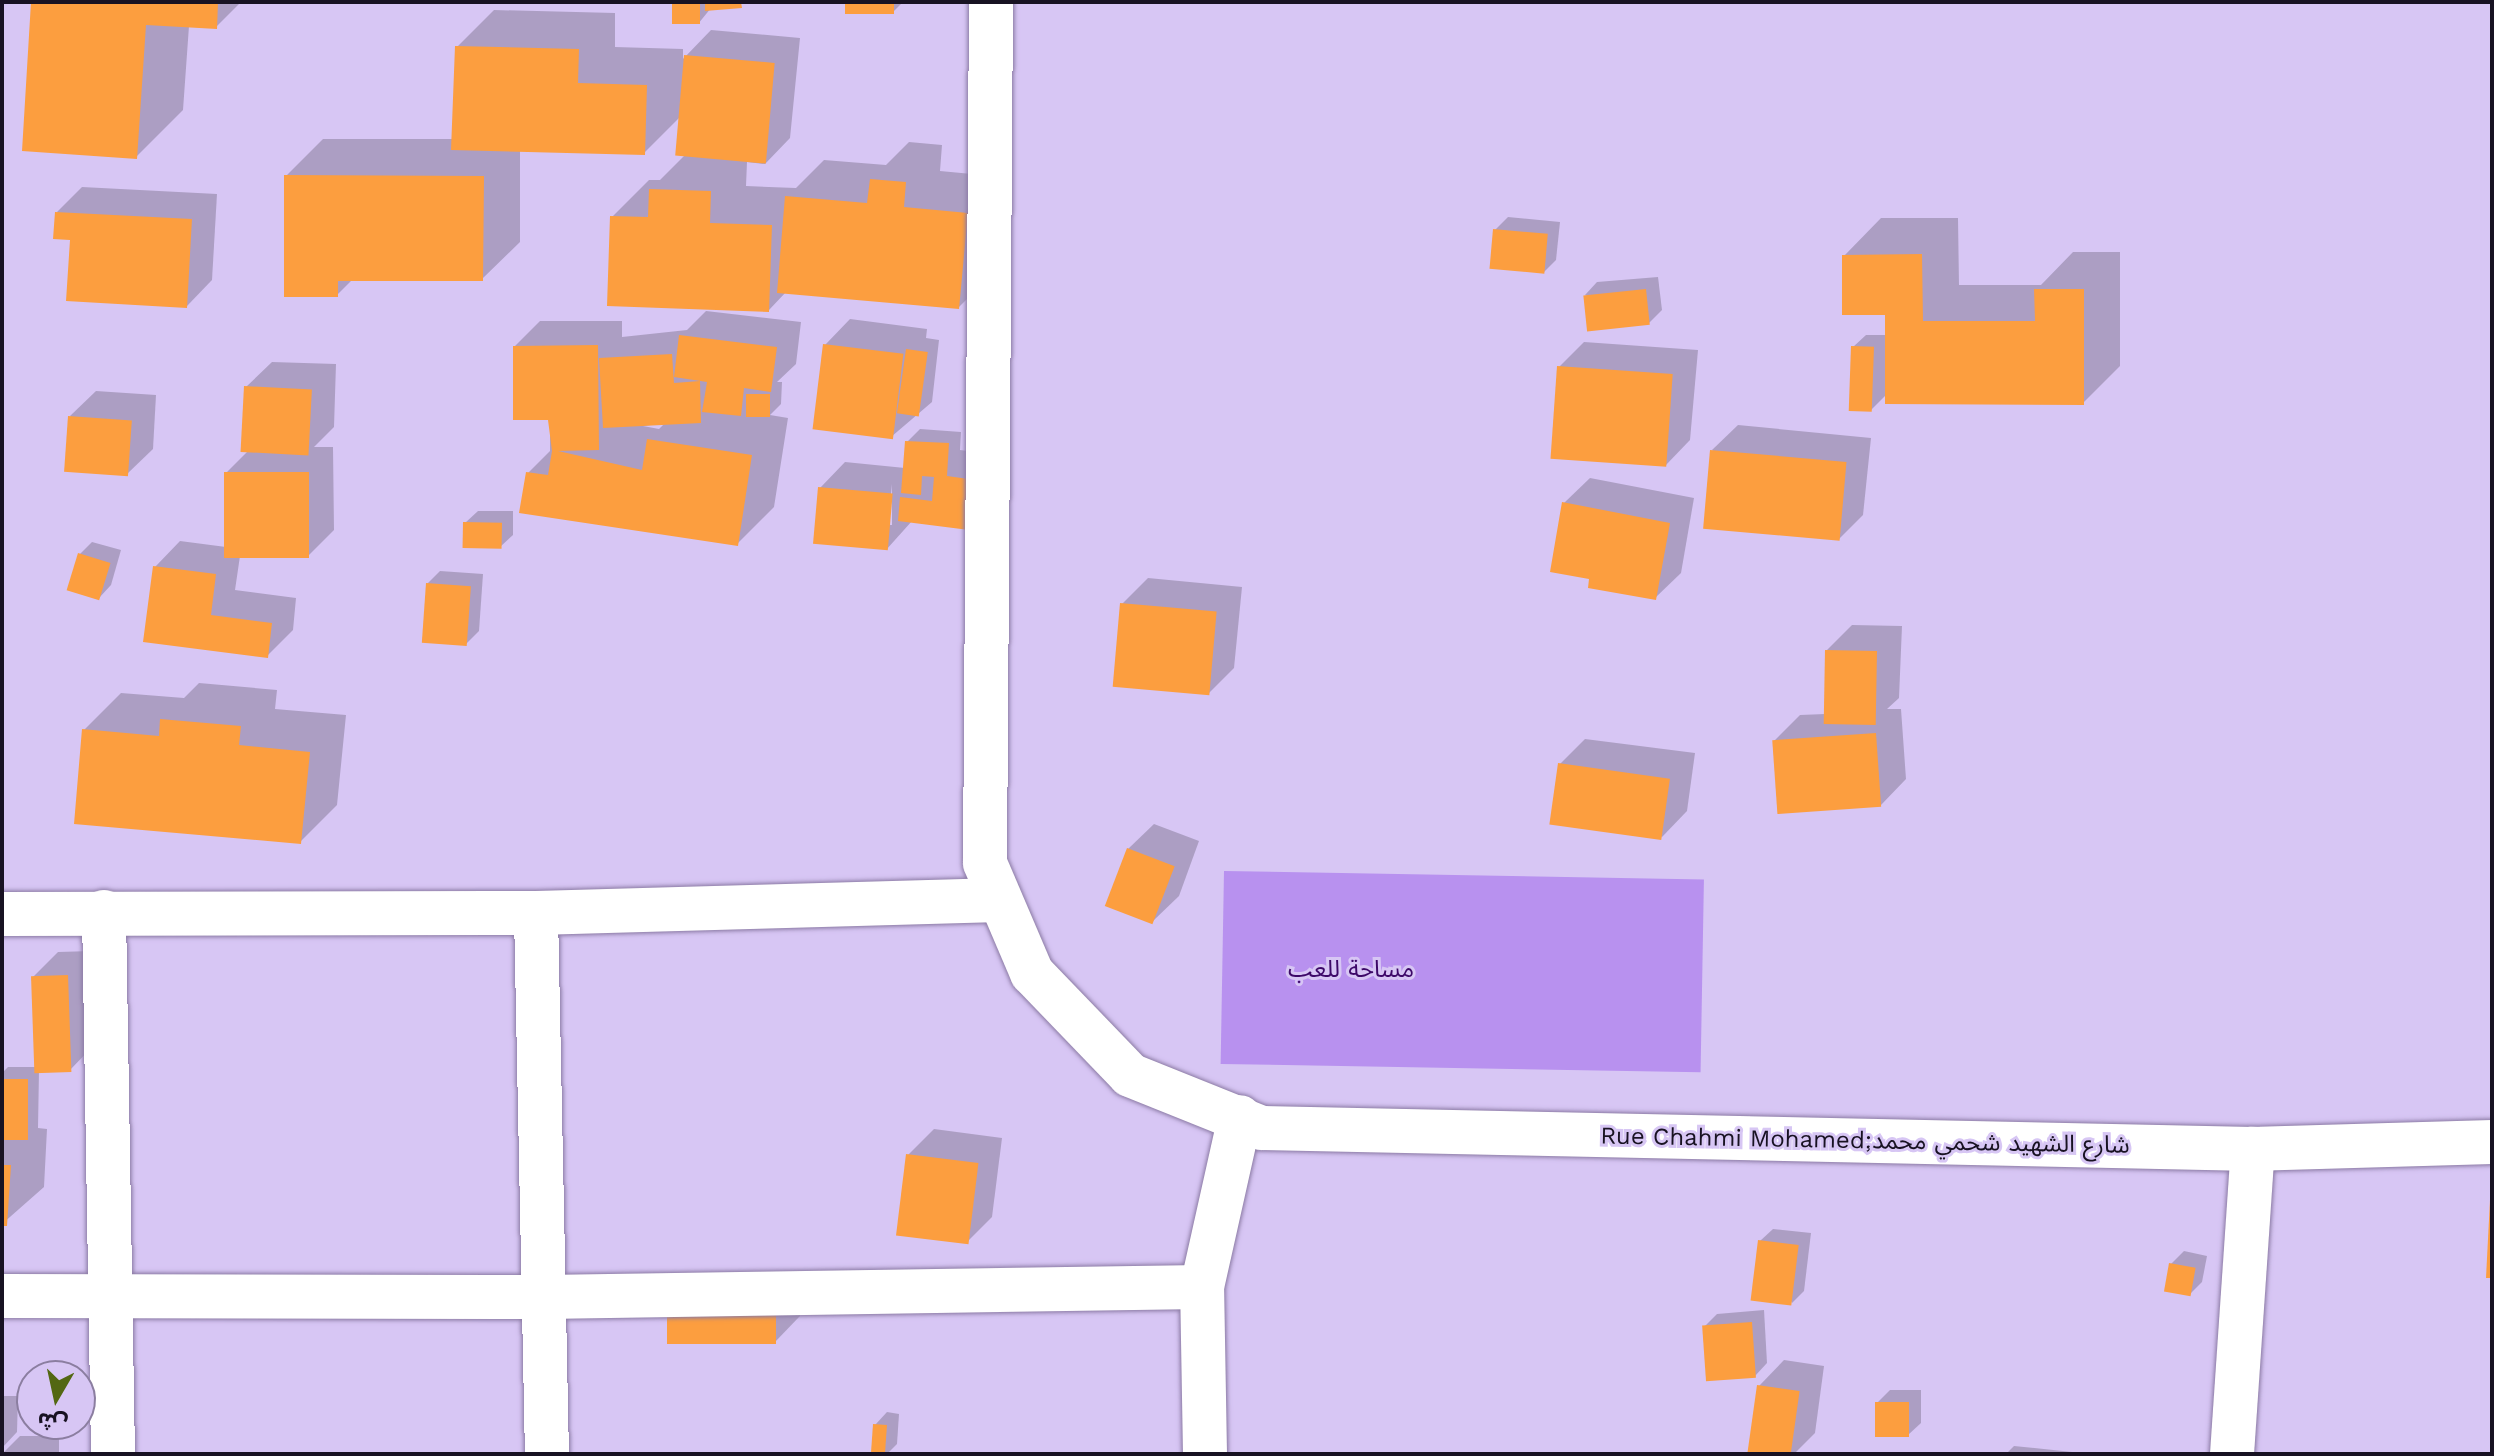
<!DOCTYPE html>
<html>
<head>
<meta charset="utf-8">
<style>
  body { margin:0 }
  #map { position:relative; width:2494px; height:1456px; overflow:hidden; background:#d7c6f4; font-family:"Work Sans","Noto Sans Arabic",sans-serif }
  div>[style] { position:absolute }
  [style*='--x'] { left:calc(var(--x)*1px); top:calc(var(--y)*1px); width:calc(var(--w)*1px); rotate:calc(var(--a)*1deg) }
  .green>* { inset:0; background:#b891ef; transform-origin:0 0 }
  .shadow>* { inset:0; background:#0003 }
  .building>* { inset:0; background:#fc9e3f; transform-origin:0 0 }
  .roads { filter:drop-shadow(0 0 2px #8b7aa4) drop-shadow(0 0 2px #8b7aa4) }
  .street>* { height:44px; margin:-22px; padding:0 22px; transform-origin:22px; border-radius:22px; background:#fff }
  span { translate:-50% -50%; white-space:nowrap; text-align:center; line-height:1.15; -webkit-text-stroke:6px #d7c6f4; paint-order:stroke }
  .park-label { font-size:24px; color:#3d0868 }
  .street-label { font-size:24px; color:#181222 }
  .frame { position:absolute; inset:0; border:4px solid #181222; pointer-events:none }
  .north { position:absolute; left:16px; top:1360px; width:80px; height:80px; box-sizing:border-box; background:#d7c6f4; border:2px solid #8b7ea0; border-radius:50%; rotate:189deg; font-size:22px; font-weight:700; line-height:32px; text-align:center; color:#181222 }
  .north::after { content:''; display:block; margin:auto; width:28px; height:36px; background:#536712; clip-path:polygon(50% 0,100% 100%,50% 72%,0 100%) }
</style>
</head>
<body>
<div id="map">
  <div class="green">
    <div style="left:1224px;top:871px;width:480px;height:193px;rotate:1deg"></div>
  </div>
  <div class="shadow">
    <div style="clip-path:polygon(33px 2px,241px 2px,216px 27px,189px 26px,183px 110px,136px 157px)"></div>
    <div style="clip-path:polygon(674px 2px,745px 2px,711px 8px,698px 24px)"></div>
    <div style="clip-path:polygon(847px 2px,903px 2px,893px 12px)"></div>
    <div style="clip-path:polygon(494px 10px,615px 13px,615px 47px,683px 49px,683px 59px,711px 30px,800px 38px,790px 138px,765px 164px,747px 162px,746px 186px,796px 188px,824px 160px,886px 165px,909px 142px,942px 145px,940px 171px,1004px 177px,996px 270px,959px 307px,786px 292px,769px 310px,612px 217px,649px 180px,660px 180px,685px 155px,680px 117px,644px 153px,520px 150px,520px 242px,482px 279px,353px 279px,337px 295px,286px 176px,323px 139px,453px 139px,457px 47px)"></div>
    <div style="clip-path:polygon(82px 187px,217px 194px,212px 280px,187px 306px,72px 238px,57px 212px)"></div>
    <div style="clip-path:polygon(1508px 217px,1560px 222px,1556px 260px,1543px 273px,1495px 230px)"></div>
    <div style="clip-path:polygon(1881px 218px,1958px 218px,1959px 285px,2041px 285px,2073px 252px,2120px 252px,2120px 366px,2083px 403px,1887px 394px,1871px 410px,1853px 347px,1866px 335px,1887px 335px,1887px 313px,1844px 256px)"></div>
    <div style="clip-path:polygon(1658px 277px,1662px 310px,1649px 323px,1585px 295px,1597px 282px)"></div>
    <div style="clip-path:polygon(evenodd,706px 311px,801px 322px,796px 364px,777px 382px,782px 382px,781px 404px,770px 415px,788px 418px,774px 507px,737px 544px,528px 473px,550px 451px,550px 418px,515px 346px,540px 321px,622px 321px,622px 337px,687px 330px,706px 311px,665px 423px,659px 429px,643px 426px,665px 423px)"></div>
    <div style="clip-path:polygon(850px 319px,927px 329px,926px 338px,939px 340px,932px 402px,891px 437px,825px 345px)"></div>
    <div style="clip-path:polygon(1584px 342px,1698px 350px,1690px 440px,1665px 466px,1559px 367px)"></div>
    <div style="clip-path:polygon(272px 362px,336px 364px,334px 427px,314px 447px,333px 447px,334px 530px,308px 556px,240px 556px,235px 590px,296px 598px,293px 630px,267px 656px,145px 640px,155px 567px,180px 541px,226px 547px,226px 473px,249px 450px,246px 387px)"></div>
    <div style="clip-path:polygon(96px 391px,156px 395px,153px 449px,127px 474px,70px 416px)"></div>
    <div style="clip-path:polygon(1738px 425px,1871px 438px,1863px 515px,1838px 540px,1712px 450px)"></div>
    <div style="clip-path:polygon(evenodd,920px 429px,961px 432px,960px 450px,1008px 456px,912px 521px,886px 550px,820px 488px,845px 462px,905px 468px,907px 442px,920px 429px,892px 484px,892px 525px,888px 525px,892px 484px)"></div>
    <div style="clip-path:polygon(1590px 478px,1694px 498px,1681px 573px,1655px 598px,1591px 578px,1564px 503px)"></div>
    <div style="clip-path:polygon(478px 511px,513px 511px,513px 535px,500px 547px,465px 523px)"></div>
    <div style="clip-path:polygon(92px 542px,121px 550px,111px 585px,99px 598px,80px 554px)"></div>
    <div style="clip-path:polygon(440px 571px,483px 574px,479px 631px,466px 644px,427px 584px)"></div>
    <div style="clip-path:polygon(1148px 578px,1242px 587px,1234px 668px,1208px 694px,1122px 604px)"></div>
    <div style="clip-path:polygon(1852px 625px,1902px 626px,1899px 698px,1887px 709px,1901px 709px,1906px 779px,1881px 805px,1774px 741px,1800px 715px,1825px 714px,1827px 650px)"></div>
    <div style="clip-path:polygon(199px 683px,277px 690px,275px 709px,346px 715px,337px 805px,300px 842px,84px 730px,121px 693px,184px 698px)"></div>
    <div style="clip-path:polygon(1585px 739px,1695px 753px,1687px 811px,1662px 837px,1560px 764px)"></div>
    <div style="clip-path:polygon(1154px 824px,1199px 841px,1179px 896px,1153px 921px,1128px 849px)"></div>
    <div style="clip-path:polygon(92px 951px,95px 1044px,70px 1070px,39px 1071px,38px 1128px,47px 1129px,44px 1187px,2px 1224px,2px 1073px,8px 1067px,36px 1067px,33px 977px,58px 952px)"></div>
    <div style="clip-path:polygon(934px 1129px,1002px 1138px,992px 1217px,967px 1242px,908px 1155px)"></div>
    <div style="clip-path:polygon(1773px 1229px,1811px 1233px,1804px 1291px,1792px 1303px,1760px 1241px)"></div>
    <div style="clip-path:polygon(2184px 1251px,2207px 1256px,2202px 1282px,2190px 1294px,2171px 1264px)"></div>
    <div style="clip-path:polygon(801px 1280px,800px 1316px,775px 1342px,669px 1342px)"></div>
    <div style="clip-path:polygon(1764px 1310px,1767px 1363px,1755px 1376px,1704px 1327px,1717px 1314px)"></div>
    <div style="clip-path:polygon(1784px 1360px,1824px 1366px,1815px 1433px,1794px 1454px,1754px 1454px,1759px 1386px)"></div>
    <div style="clip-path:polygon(1890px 1390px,1921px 1390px,1921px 1423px,1908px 1435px,1877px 1403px)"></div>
    <div style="clip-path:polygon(2px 1396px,18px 1396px,17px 1432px,2px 1448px)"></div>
    <div style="clip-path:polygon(887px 1412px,899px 1414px,897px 1444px,887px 1454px,873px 1454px,875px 1425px)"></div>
    <div style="clip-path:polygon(20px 1436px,59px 1436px,59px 1454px,2px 1454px)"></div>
    <div style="clip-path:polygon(2014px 1446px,2091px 1454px,2006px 1454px)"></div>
  </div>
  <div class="building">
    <div style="clip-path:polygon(31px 2px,218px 2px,217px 29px,146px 25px,137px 159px,22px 151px)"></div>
    <div style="left:672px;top:2px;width:28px;height:22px"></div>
    <div style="clip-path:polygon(705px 2px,741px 2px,742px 8px,705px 11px)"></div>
    <div style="left:845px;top:2px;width:49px;height:12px"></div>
    <div style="clip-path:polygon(455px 46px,579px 49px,578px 83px,647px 85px,645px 155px,451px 150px)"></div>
    <div style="left:684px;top:55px;width:91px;height:101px;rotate:5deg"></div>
    <div style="clip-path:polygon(284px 175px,484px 176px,483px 281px,338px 281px,338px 297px,284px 297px)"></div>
    <div style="clip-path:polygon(870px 179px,906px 182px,904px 207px,968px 213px,959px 309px,777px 293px,785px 196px,867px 203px)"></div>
    <div style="clip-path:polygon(649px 189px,711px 191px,710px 223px,772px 225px,769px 312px,607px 306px,610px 216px,648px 217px)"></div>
    <div style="clip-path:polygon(55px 212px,192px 219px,187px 308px,66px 301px,70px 240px,53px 239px)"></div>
    <div style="left:1493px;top:229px;width:55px;height:40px;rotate:5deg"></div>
    <div style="clip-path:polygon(1922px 254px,1923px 321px,2035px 321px,2034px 289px,2084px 289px,2084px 405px,1885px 404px,1885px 315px,1842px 315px,1842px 255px)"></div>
    <div style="left:1646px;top:289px;width:36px;height:63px;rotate:84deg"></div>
    <div style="clip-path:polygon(679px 335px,777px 347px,771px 392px,744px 388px,741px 416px,702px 412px,707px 382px,674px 377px)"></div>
    <div style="left:823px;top:344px;width:81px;height:86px;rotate:7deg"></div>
    <div style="clip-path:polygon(598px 345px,599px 450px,558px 451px,642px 470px,647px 439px,752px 455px,738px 546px,519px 513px,526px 472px,548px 475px,552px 451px,548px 420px,513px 420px,513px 346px)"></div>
    <div style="left:1851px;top:346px;width:23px;height:65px;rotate:2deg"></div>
    <div style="left:906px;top:349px;width:22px;height:65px;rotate:8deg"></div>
    <div style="clip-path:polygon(672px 354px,674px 383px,700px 381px,701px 423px,603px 428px,599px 358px)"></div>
    <div style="left:1557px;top:366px;width:116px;height:93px;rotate:4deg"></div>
    <div style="left:244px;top:386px;width:68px;height:66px;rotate:3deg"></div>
    <div style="left:746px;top:394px;width:24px;height:23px"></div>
    <div style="left:68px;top:416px;width:64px;height:56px;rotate:4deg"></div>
    <div style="clip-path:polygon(905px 441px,949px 443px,947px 476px,983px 481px,977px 531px,898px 521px,900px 497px,932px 501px,934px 477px,922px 476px,921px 495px,901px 493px)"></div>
    <div style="left:1710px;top:450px;width:137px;height:79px;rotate:5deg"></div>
    <div style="left:224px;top:472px;width:85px;height:86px"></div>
    <div style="left:818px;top:487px;width:75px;height:57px;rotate:5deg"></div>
    <div style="clip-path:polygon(1562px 502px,1670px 523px,1656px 600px,1588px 588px,1589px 579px,1550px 572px)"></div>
    <div style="left:463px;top:522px;width:39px;height:26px;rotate:1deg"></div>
    <div style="left:78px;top:553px;width:34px;height:39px;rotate:17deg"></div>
    <div style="clip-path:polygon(153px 566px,216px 574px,211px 615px,272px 623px,268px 658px,143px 642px)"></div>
    <div style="left:426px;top:583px;width:45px;height:60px;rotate:4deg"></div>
    <div style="left:1120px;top:603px;width:97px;height:84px;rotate:5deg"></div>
    <div style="left:1825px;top:650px;width:52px;height:74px;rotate:1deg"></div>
    <div style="clip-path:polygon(160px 719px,241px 726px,239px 745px,310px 752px,301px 844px,74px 824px,82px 729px,159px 736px)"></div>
    <div style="left:1876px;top:733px;width:74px;height:104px;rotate:86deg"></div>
    <div style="left:1558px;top:763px;width:113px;height:62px;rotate:8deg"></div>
    <div style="left:1127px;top:848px;width:51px;height:62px;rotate:21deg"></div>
    <div style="left:68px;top:975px;width:97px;height:37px;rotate:88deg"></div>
    <div style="left:2px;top:1079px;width:26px;height:61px"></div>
    <div style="left:906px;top:1154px;width:73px;height:82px;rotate:7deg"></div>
    <div style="clip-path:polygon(2px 1165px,11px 1165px,7px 1226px,2px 1226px)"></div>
    <div style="clip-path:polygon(2490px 1200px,2492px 1200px,2492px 1278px,2486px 1278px)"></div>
    <div style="left:1758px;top:1240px;width:41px;height:61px;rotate:7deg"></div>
    <div style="left:2169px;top:1263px;width:27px;height:29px;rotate:10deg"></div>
    <div style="left:667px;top:1305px;width:109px;height:39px"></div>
    <div style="left:1752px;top:1322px;width:56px;height:50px;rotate:86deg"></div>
    <div style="left:1757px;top:1385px;width:43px;height:70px;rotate:8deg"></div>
    <div style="left:1875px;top:1402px;width:34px;height:35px"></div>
    <div style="left:873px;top:1424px;width:14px;height:30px;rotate:4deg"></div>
  </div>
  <div class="roads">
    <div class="street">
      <div style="--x:991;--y:2;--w:861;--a:90.4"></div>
      <div style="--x:985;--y:863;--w:120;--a:66.9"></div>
      <div style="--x:1032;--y:973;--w:141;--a:46.1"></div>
      <div style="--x:1130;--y:1075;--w:142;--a:21.9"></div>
      <div style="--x:1262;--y:1128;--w:991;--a:1.21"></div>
      <div style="--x:2253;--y:1149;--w:239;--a:-1.7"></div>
      <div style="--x:104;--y:912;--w:542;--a:89.05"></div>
      <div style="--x:536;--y:913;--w:541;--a:88.84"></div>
      <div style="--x:2;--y:914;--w:534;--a:-0.11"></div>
      <div style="--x:536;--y:913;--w:464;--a:-1.6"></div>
      <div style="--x:2;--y:1296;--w:542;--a:0.11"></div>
      <div style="--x:544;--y:1297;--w:658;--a:-0.87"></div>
      <div style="--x:1205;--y:1454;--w:167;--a:-91"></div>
      <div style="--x:1202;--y:1287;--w:174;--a:-77.4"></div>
      <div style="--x:2232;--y:1454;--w:306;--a:-86.1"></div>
    </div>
  </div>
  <div class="park-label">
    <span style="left:1351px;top:970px">مساحة للعب</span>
  </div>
  <div class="street-label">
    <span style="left:1865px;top:1141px;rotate:1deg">Rue Chahmi Mohamed;شارع الشهيد شحمي محمد</span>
  </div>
  <div class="frame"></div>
  <div class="north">ش</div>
</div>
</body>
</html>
